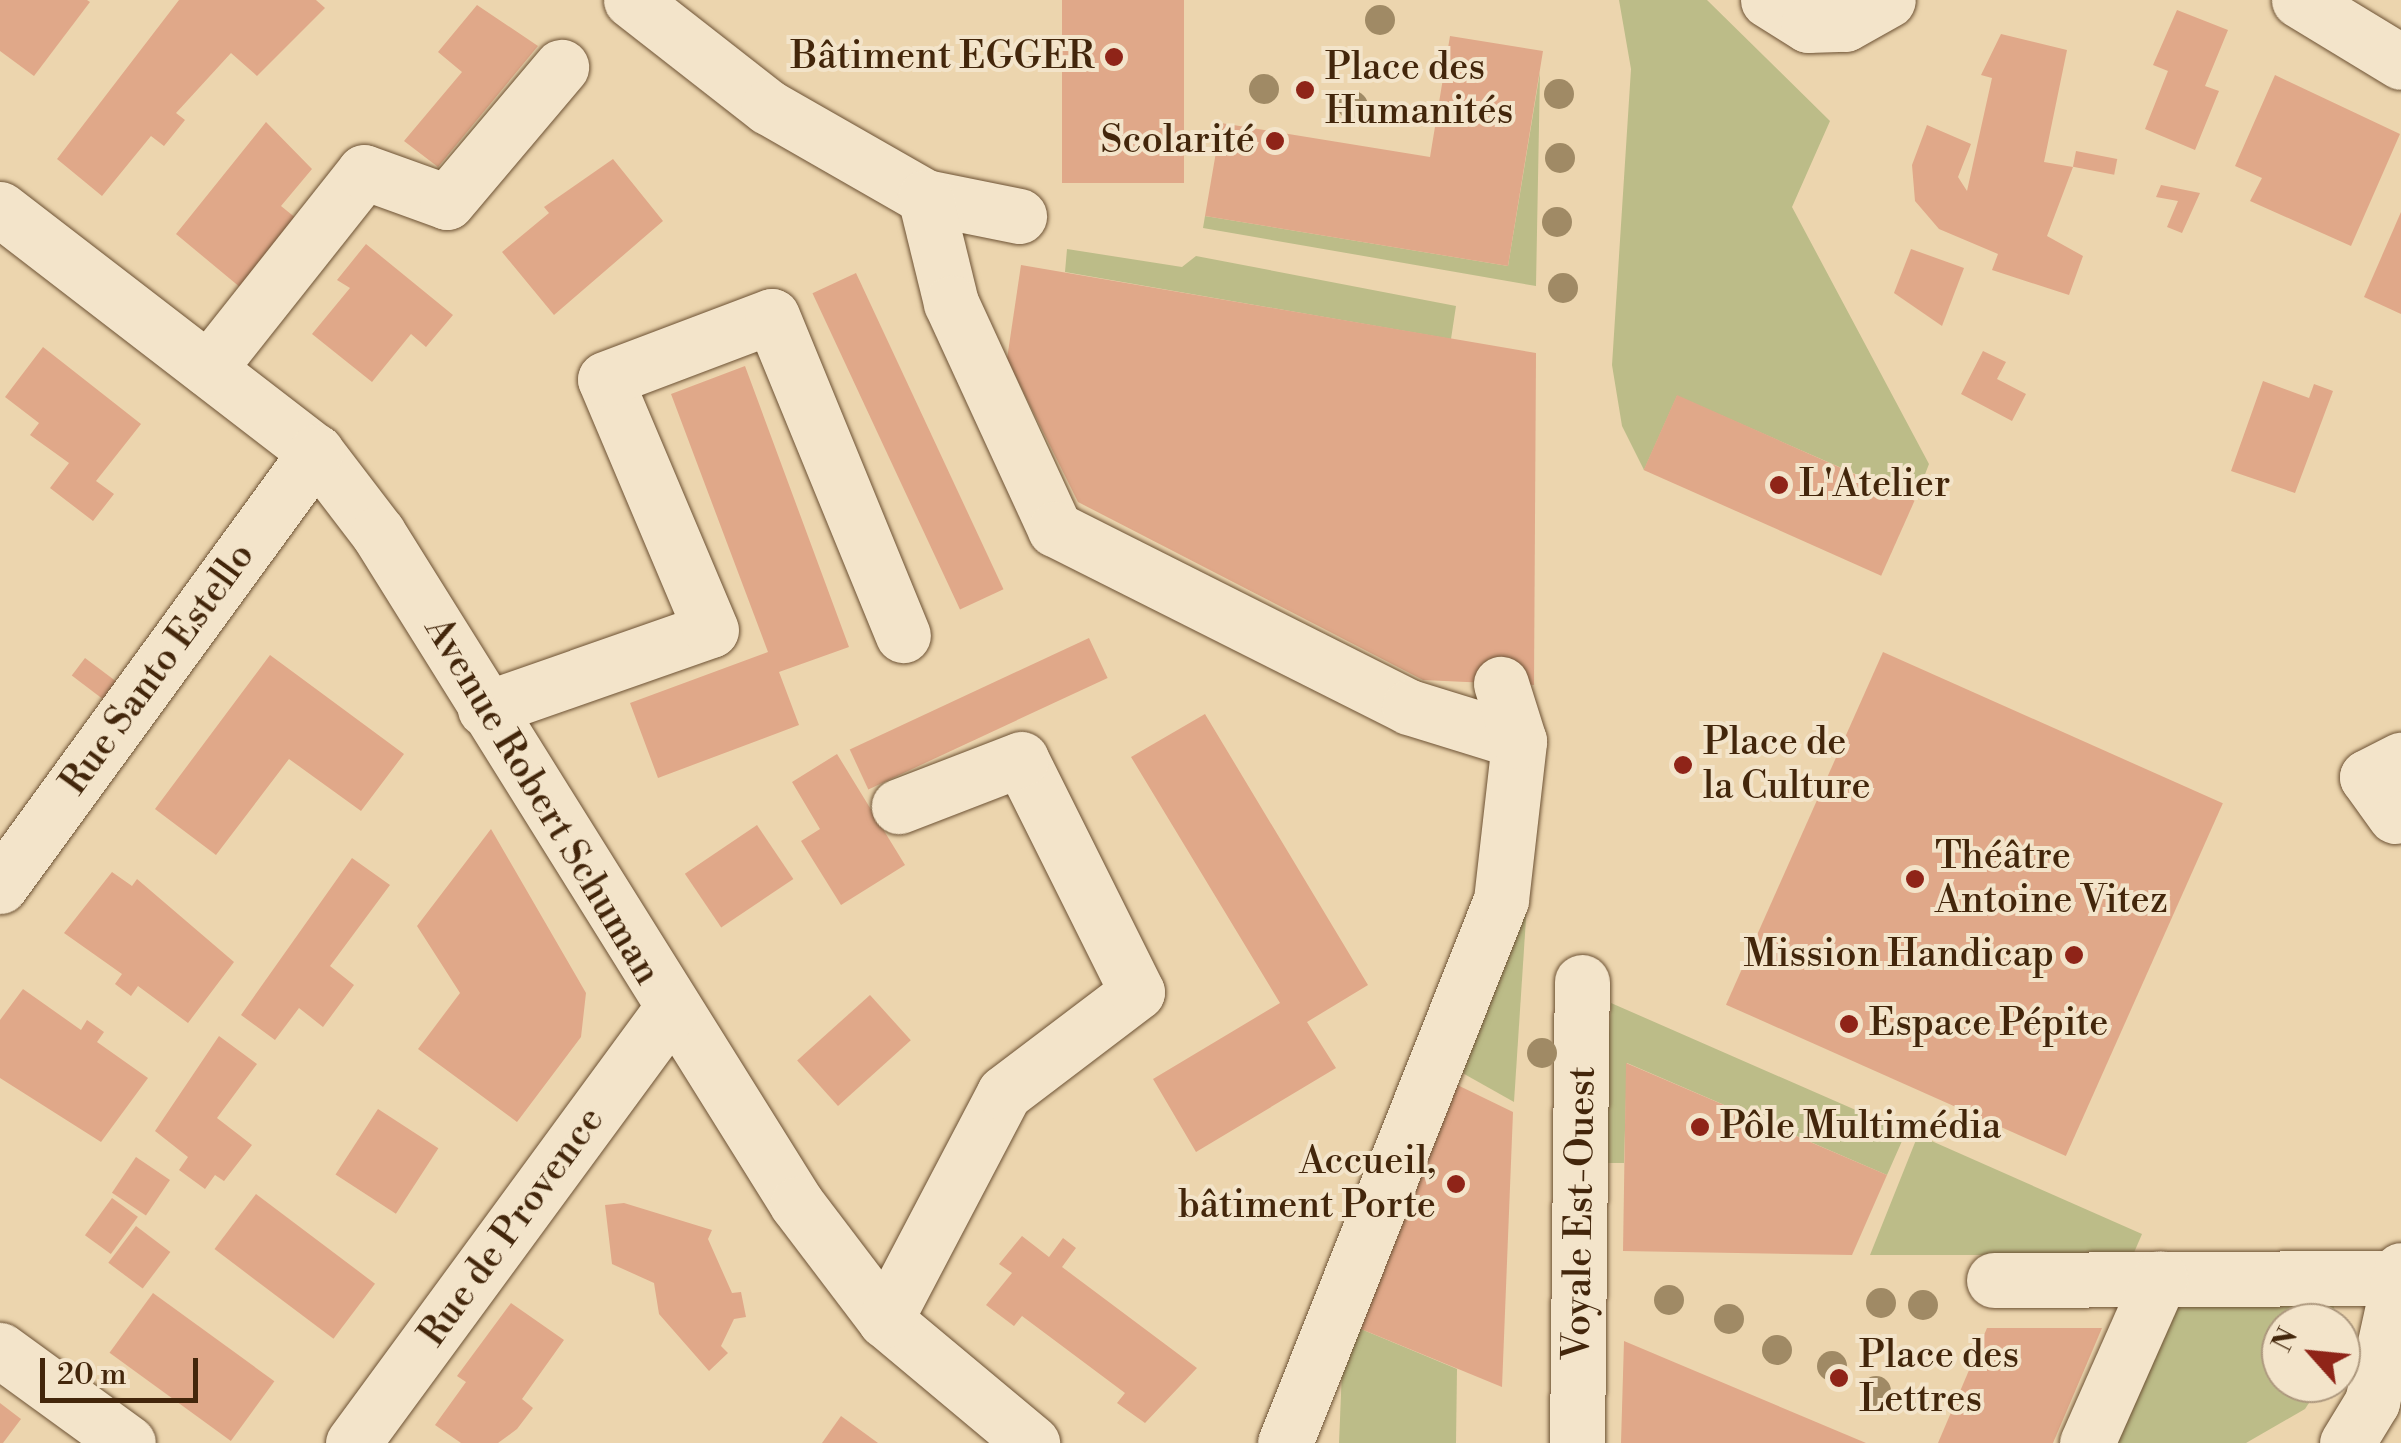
<!DOCTYPE html>
<html>
<head>
<meta charset="utf-8">
<style>
  body { margin:0 }
  #map { position:relative; width:2401px; height:1443px; overflow:hidden; background:#ecd5ae; font-family:"Libre Bodoni",serif }
  div>[style] { position:absolute }
  [style*='--x'] { left:calc(var(--x)*1px); top:calc(var(--y)*1px); width:calc(var(--w)*1px); rotate:calc(var(--a)*1deg) }
  .green>* { inset:0; background:#bcbc88 }
  .building>* { inset:0; background:#e0a889; transform-origin:0 0 }
  .roads { filter:drop-shadow(0 0 2px #6d5234) drop-shadow(0 0 2px #6d5234) }
  .minor>* { height:55px; margin:-27.5px; padding:0 27.5px; transform-origin:27.5px; border-radius:27.5px; background:#f3e4ca }
  .trees>* { width:30px; height:30px; margin:-15px; border-radius:50%; background:#a08a65 }
  .dots>* { width:28px; height:28px; translate:-50% -50%; box-sizing:border-box; border:5px solid #f3e4ca; border-radius:50% }
  span { translate:-50% -50%; white-space:nowrap; text-align:center; line-height:1.15; -webkit-text-stroke:8px #f3e4ca; paint-order:stroke }
  .poi-label { font-size:38px; color:#43260b }
  .right { translate:-100% -50%; text-align:right }
  .left { translate:0 -50%; text-align:left }
  .street-label { font-size:38px; color:#43260b }
  .north { position:absolute; left:2261px; top:1303px; width:100px; height:100px; box-sizing:border-box; background:#f3e4ca; border:2px solid #ad987e; border-radius:50%; rotate:297deg; font-size:28px; font-weight:700; line-height:40px; text-align:center; color:#43260b }
  .north::after { content:''; display:block; margin:auto; width:35px; height:45px; background:#8f2418; clip-path:polygon(50% 0,100% 100%,50% 72%,0 100%) }
  .scale { position:absolute; left:40px; top:1358px; width:158px; height:45px; box-sizing:border-box; border:5px solid #43260b; border-top:0; padding-left:12px; font-size:30px; line-height:35px; white-space:nowrap; color:#43260b; -webkit-text-stroke:8px #f3e4ca; paint-order:stroke }
</style>
</head>
<body>
<div id="map">
  <div class="green">
    <div style="clip-path:polygon(1619px 0,1707px 0,1830px 121px,1792px 207px,1929px 464px,1915px 500px,1677px 396px,1644px 470px,1622px 426px,1612px 365px,1631px 69px)"></div>
    <div style="clip-path:polygon(1540px 72px,1536px 286px,1203px 228px,1205px 216px,1508px 266px)"></div>
    <div style="clip-path:polygon(1067px 249px,1182px 267px,1196px 256px,1456px 306px,1451px 339px,1065px 272px)"></div>
    <div style="clip-path:polygon(1531px 842px,1514px 1102px,1450px 1066px)"></div>
    <div style="clip-path:polygon(1611px 1003px,1906px 1132px,1887px 1175px,1627px 1063px,1624px 1163px,1601px 1163px)"></div>
    <div style="clip-path:polygon(1918px 1135px,2142px 1234px,2133px 1255px,1870px 1255px)"></div>
    <div style="clip-path:polygon(2329px 1292px,2339px 1323px,2281px 1323px,2281px 1383px,2322px 1383px,2305px 1409px,2246px 1443px,2108px 1443px,2177px 1306px)"></div>
    <div style="clip-path:polygon(1344px 1322px,1457px 1369px,1456px 1443px,1339px 1443px)"></div>
  </div>
  <div class="building">
    <div style="clip-path:polygon(0 0,87px 0,90px 2px,34px 76px,0 51px)"></div>
    <div style="clip-path:polygon(179px 0,316px 0,325px 8px,257px 76px,231px 53px,176px 113px,185px 120px,164px 146px,151px 136px,102px 196px,57px 159px)"></div>
    <div style="left:1062px;top:0;width:122px;height:183px"></div>
    <div style="clip-path:polygon(477px 5px,538px 46px,438px 167px,404px 141px,462px 72px,438px 52px)"></div>
    <div style="clip-path:polygon(2177px 10px,2228px 30px,2205px 86px,2219px 91px,2195px 150px,2145px 129px,2168px 71px,2153px 65px)"></div>
    <div style="clip-path:polygon(2001px 34px,2067px 50px,2044px 162px,2073px 167px,2047px 236px,2083px 256px,2069px 295px,1992px 270px,1998px 254px,1939px 229px,1915px 201px,1912px 165px,1927px 125px,1971px 144px,1958px 177px,1967px 191px,1992px 78px,1981px 75px)"></div>
    <div style="clip-path:polygon(1450px 36px,1543px 51px,1508px 266px,1205px 216px,1221px 123px,1430px 157px)"></div>
    <div style="clip-path:polygon(2275px 75px,2400px 134px,2351px 246px,2250px 201px,2262px 178px,2235px 166px)"></div>
    <div style="clip-path:polygon(266px 122px,312px 169px,281px 206px,297px 219px,241px 288px,176px 234px)"></div>
    <div style="left:2076px;top:151px;width:42px;height:16px;rotate:11deg"></div>
    <div style="clip-path:polygon(613px 159px,663px 221px,554px 315px,502px 252px,549px 213px,544px 207px)"></div>
    <div style="clip-path:polygon(2161px 185px,2200px 193px,2182px 233px,2167px 227px,2178px 201px,2156px 197px)"></div>
    <div style="clip-path:polygon(2401px 212px,2401px 314px,2364px 297px)"></div>
    <div style="clip-path:polygon(366px 244px,453px 315px,426px 347px,411px 334px,372px 382px,312px 334px,350px 288px,337px 280px)"></div>
    <div style="clip-path:polygon(1911px 249px,1964px 268px,1942px 326px,1894px 293px)"></div>
    <div style="clip-path:polygon(1021px 265px,1536px 353px,1534px 685px,1423px 680px,1078px 502px,1007px 359px)"></div>
    <div style="left:856px;top:273px;width:349px;height:48px;rotate:65deg"></div>
    <div style="clip-path:polygon(43px 347px,141px 424px,96px 481px,114px 494px,93px 521px,50px 488px,69px 463px,30px 435px,39px 423px,5px 397px)"></div>
    <div style="clip-path:polygon(1983px 351px,2006px 362px,1997px 379px,2026px 394px,2012px 421px,1961px 394px)"></div>
    <div style="clip-path:polygon(745px 366px,849px 647px,779px 672px,799px 725px,658px 778px,630px 703px,768px 652px,671px 394px)"></div>
    <div style="clip-path:polygon(2263px 381px,2309px 398px,2314px 384px,2333px 391px,2295px 493px,2231px 471px)"></div>
    <div style="left:1677px;top:395px;width:260px;height:82px;rotate:24deg"></div>
    <div style="left:1089px;top:638px;width:44px;height:264px;rotate:65deg"></div>
    <div style="left:1883px;top:652px;width:372px;height:386px;rotate:24deg"></div>
    <div style="clip-path:polygon(270px 655px,404px 754px,361px 811px,289px 759px,216px 855px,155px 809px)"></div>
    <div style="left:85px;top:658px;width:45px;height:22px;rotate:37deg"></div>
    <div style="clip-path:polygon(1205px 714px,1368px 985px,1307px 1022px,1336px 1068px,1196px 1152px,1153px 1079px,1280px 1003px,1131px 757px)"></div>
    <div style="clip-path:polygon(837px 754px,905px 865px,841px 905px,801px 841px,820px 829px,792px 782px)"></div>
    <div style="left:757px;top:825px;width:65px;height:87px;rotate:56deg"></div>
    <div style="clip-path:polygon(491px 829px,586px 993px,581px 1037px,517px 1122px,418px 1049px,460px 993px,417px 926px)"></div>
    <div style="clip-path:polygon(352px 858px,390px 885px,330px 966px,354px 985px,323px 1027px,299px 1008px,275px 1040px,241px 1015px)"></div>
    <div style="clip-path:polygon(112px 872px,132px 886px,137px 879px,234px 962px,188px 1023px,138px 986px,131px 996px,115px 984px,122px 974px,64px 933px)"></div>
    <div style="clip-path:polygon(23px 989px,81px 1030px,87px 1020px,104px 1032px,97px 1042px,148px 1078px,101px 1142px,0 1078px,0 1020px)"></div>
    <div style="left:870px;top:995px;width:61px;height:98px;rotate:48deg"></div>
    <div style="clip-path:polygon(219px 1036px,257px 1064px,217px 1118px,252px 1145px,224px 1181px,215px 1175px,205px 1189px,179px 1170px,188px 1157px,155px 1131px)"></div>
    <div style="clip-path:polygon(1626px 1063px,1887px 1175px,1852px 1255px,1623px 1251px)"></div>
    <div style="clip-path:polygon(1445px 1079px,1513px 1112px,1502px 1387px,1344px 1322px)"></div>
    <div style="left:378px;top:1109px;width:72px;height:78px;rotate:33deg"></div>
    <div style="left:136px;top:1157px;width:41px;height:43px;rotate:34deg"></div>
    <div style="left:256px;top:1194px;width:149px;height:69px;rotate:37deg"></div>
    <div style="left:112px;top:1198px;width:32px;height:46px;rotate:36deg"></div>
    <div style="clip-path:polygon(624px 1203px,712px 1230px,708px 1239px,732px 1293px,741px 1292px,746px 1317px,734px 1319px,721px 1346px,728px 1353px,709px 1371px,659px 1314px,654px 1283px,612px 1264px,605px 1205px)"></div>
    <div style="left:136px;top:1226px;width:43px;height:46px;rotate:37deg"></div>
    <div style="clip-path:polygon(1022px 1236px,1049px 1257px,1063px 1238px,1076px 1248px,1062px 1267px,1197px 1368px,1145px 1423px,1117px 1403px,1125px 1393px,1022px 1316px,1014px 1326px,986px 1305px,1012px 1273px,999px 1264px)"></div>
    <div style="left:153px;top:1293px;width:150px;height:74px;rotate:36deg"></div>
    <div style="clip-path:polygon(511px 1303px,564px 1340px,522px 1399px,533px 1408px,517px 1429px,498px 1443px,461px 1443px,435px 1425px,466px 1382px,457px 1376px)"></div>
    <div style="clip-path:polygon(1987px 1328px,2102px 1328px,2053px 1443px,1938px 1443px)"></div>
    <div style="clip-path:polygon(1624px 1341px,1866px 1443px,1621px 1443px)"></div>
    <div style="clip-path:polygon(0 1403px,21px 1419px,3px 1443px,0 1443px)"></div>
    <div style="clip-path:polygon(841px 1416px,878px 1443px,822px 1443px)"></div>
  </div>
  <div class="roads">
    <div class="minor">
      <div style="--x:631;--y:0;--w:174;--a:38"></div>
      <div style="--x:768;--y:107;--w:181;--a:29.8"></div>
      <div style="--x:925;--y:197;--w:96;--a:11.4"></div>
      <div style="--x:1768;--y:0;--w:47;--a:32"></div>
      <div style="--x:1808;--y:25;--w:37;--a:-2"></div>
      <div style="--x:1845;--y:24;--w:49;--a:-29.2"></div>
      <div style="--x:2299;--y:0;--w:119;--a:31.3"></div>
      <div style="--x:925;--y:197;--w:109;--a:76.2"></div>
      <div style="--x:951;--y:303;--w:249;--a:65.3"></div>
      <div style="--x:1055;--y:529;--w:396;--a:26.7"></div>
      <div style="--x:1409;--y:707;--w:115;--a:17.2"></div>
      <div style="--x:0;--y:209;--w:399;--a:37.6"></div>
      <div style="--x:316;--y:452;--w:102;--a:52.6"></div>
      <div style="--x:378;--y:533;--w:791;--a:58.02"></div>
      <div style="--x:797;--y:1204;--w:146;--a:52.8"></div>
      <div style="--x:885;--y:1320;--w:192;--a:39.9"></div>
      <div style="--x:208;--y:369;--w:251;--a:-51.6"></div>
      <div style="--x:364;--y:172;--w:88;--a:19.9"></div>
      <div style="--x:447;--y:202;--w:177;--a:-49.8"></div>
      <div style="--x:485;--y:709;--w:239;--a:-19.3"></div>
      <div style="--x:711;--y:630;--w:272;--a:-112.9"></div>
      <div style="--x:605;--y:379;--w:178;--a:-20.7"></div>
      <div style="--x:772;--y:316;--w:345;--a:67.7"></div>
      <div style="--x:2395;--y:816;--w:48;--a:-125.7"></div>
      <div style="--x:2367;--y:777;--w:38;--a:-27"></div>
      <div style="--x:0;--y:886;--w:537;--a:-53.94"></div>
      <div style="--x:1994;--y:1280;--w:405;--a:-0.3"></div>
      <div style="--x:885;--y:1320;--w:256;--a:-62.3"></div>
      <div style="--x:1004;--y:1093;--w:167;--a:-37.2"></div>
      <div style="--x:1137;--y:992;--w:260;--a:-116.5"></div>
      <div style="--x:1021;--y:759;--w:131;--a:158.9"></div>
      <div style="--x:0;--y:1350;--w:158;--a:36"></div>
      <div style="--x:353;--y:1443;--w:536;--a:-53.73"></div>
      <div style="--x:1285;--y:1443;--w:584;--a:-68.31"></div>
      <div style="--x:1501;--y:900;--w:160;--a:-83.5"></div>
      <div style="--x:1519;--y:741;--w:60;--a:-107.5"></div>
      <div style="--x:1577;--y:1443;--w:461;--a:-89.4"></div>
      <div style="--x:2087;--y:1443;--w:180;--a:-66.1"></div>
      <div style="--x:2347;--y:1443;--w:48;--a:-58.6"></div>
      <div style="--x:2372;--y:1402;--w:135;--a:-77.6"></div>
    </div>
  </div>
  <div class="trees">
    <div style="left:1380px;top:20px"></div>
    <div style="left:1264px;top:89px"></div>
    <div style="left:1559px;top:94px"></div>
    <div style="left:1353px;top:106px"></div>
    <div style="left:1560px;top:158px"></div>
    <div style="left:1557px;top:222px"></div>
    <div style="left:1563px;top:288px"></div>
    <div style="left:1542px;top:1053px"></div>
    <div style="left:1669px;top:1300px"></div>
    <div style="left:1881px;top:1303px"></div>
    <div style="left:1923px;top:1305px"></div>
    <div style="left:1729px;top:1319px"></div>
    <div style="left:1777px;top:1350px"></div>
    <div style="left:1832px;top:1366px"></div>
    <div style="left:1876px;top:1391px"></div>
  </div>
  <div class="dots">
    <div style="left:1114px;top:57px;background:#8f2418"></div>
    <div style="left:1305px;top:90px;background:#8f2418"></div>
    <div style="left:1275px;top:141px;background:#8f2418"></div>
    <div style="left:1779px;top:485px;background:#8f2418"></div>
    <div style="left:1683px;top:765px;background:#8f2418"></div>
    <div style="left:1915px;top:879px;background:#8f2418"></div>
    <div style="left:2074px;top:955px;background:#8f2418"></div>
    <div style="left:1849px;top:1024px;background:#8f2418"></div>
    <div style="left:1700px;top:1127px;background:#8f2418"></div>
    <div style="left:1456px;top:1184px;background:#8f2418"></div>
    <div style="left:1839px;top:1378px;background:#8f2418"></div>
  </div>
  <div class="poi-label">
    <span class="right" style="left:1094px;top:57px">Bâtiment EGGER</span>
    <span class="left" style="left:1325px;top:90px">Place des<br>Humanités</span>
    <span class="right" style="left:1255px;top:141px">Scolarité</span>
    <span class="left" style="left:1799px;top:485px">L'Atelier</span>
    <span class="left" style="left:1703px;top:765px">Place de<br>la Culture</span>
    <span class="left" style="left:1935px;top:879px">Théâtre<br>Antoine Vitez</span>
    <span class="right" style="left:2054px;top:955px">Mission Handicap</span>
    <span class="left" style="left:1869px;top:1024px">Espace Pépite</span>
    <span class="left" style="left:1720px;top:1127px">Pôle Multimédia</span>
    <span class="right" style="left:1436px;top:1184px">Accueil,<br>bâtiment Porte</span>
    <span class="left" style="left:1859px;top:1378px">Place des<br>Lettres</span>
  </div>
  <div class="street-label">
    <span style="left:158px;top:669px;rotate:-54deg">Rue Santo Estello</span>
    <span style="left:542px;top:801px;rotate:59deg">Avenue Robert Schuman</span>
    <span style="left:1580px;top:1213px;rotate:-89deg">Voyale Est-Ouest</span>
    <span style="left:512px;top:1227px;rotate:-54deg">Rue de Provence</span>
  </div>
  <div class="north">N</div>
  <div class="scale">20 m</div>
</div>
</body>
</html>
